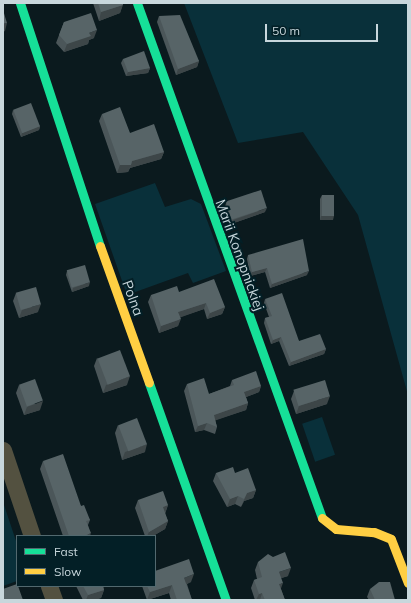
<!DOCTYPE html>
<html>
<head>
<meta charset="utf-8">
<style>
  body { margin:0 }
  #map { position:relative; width:411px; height:603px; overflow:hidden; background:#0b1a1e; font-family:Mulish,sans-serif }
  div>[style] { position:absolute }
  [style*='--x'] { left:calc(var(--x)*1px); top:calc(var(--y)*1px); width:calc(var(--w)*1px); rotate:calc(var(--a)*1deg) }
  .green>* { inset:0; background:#09303a; transform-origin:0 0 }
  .street>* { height:17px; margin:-8.5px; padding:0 8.5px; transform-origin:8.5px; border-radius:8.5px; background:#535140 }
  .fast>* { height:9px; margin:-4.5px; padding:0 4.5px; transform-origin:4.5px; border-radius:4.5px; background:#16e098 }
  .slow>* { height:9px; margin:-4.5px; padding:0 4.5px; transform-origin:4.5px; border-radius:4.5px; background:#ffcf43 }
  .wall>* { inset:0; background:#4b5659 }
  .shaded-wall>* { inset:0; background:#3d4648 }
  .building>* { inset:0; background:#576467; transform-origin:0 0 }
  span { translate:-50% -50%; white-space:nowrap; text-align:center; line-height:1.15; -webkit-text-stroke:4px #031f26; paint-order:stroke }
  .street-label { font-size:14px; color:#c8d7dc }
  .frame { position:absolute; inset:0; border:4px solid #c8d7dc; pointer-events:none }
  .legend { position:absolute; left:16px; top:535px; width:140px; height:52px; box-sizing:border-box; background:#031f26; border:1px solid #52696f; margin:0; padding:5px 7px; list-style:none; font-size:12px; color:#c8d7dc }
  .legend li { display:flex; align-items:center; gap:8px; height:20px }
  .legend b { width:20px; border:1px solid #52696f }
  .scale { position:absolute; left:265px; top:24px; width:113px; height:18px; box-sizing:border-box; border:2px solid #c8d7dc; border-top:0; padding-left:5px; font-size:12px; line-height:14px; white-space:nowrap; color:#c8d7dc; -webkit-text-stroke:3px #031f26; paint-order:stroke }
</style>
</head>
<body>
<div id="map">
  <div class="green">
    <div style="clip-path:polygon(184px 3px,408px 3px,408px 395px,358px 215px,303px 132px,238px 143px)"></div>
    <div style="clip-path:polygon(155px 183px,165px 207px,191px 199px,201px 204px,226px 271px,193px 283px,188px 273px,127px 295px,95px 204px)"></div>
    <div style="left:322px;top:417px;width:40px;height:21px;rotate:71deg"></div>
    <div style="clip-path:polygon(3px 502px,17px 544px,17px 581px,3px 586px)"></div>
  </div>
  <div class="street">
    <div style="--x:3;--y:450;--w:91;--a:71.4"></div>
    <div style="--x:49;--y:586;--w:15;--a:70"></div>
  </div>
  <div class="fast">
    <div style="--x:20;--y:3;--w:256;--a:71.8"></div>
    <div style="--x:137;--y:3;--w:547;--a:70.24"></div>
    <div style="--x:149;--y:383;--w:230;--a:70.5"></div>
  </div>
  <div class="slow">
    <div style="--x:100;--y:246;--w:145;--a:70.3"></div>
    <div style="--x:322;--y:518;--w:18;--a:38"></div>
    <div style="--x:336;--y:529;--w:38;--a:5"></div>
    <div style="--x:374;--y:532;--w:18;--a:22"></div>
    <div style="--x:391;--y:539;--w:47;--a:68.9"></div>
  </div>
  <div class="wall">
    <div style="clip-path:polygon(93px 3px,123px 3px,120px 13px,99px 21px)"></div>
    <div style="clip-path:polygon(159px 16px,199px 61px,197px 67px,176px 75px,157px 22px)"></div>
    <div style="clip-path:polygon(64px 22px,94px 38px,89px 40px,88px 44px,64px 52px,56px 43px)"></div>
    <div style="clip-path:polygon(123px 59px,150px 68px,148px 73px,126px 76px,121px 63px)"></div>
    <div style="clip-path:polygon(13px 110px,40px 126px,39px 130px,21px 137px,12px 114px)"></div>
    <div style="clip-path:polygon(102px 114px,130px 133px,164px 152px,161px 159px,130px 168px,128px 172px,117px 173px,99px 121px)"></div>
    <div style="clip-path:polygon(322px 195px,333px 220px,320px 220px,320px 199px)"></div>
    <div style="clip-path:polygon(226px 203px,265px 212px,231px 224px,225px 207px)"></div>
    <div style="clip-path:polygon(248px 255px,307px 275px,270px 288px,265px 272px,250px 276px,247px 259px)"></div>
    <div style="clip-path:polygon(67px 271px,89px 286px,72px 292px,66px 275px)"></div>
    <div style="clip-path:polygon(179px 292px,225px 307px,222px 314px,207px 319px,204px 309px,180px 317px,178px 326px,159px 333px,148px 302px,151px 295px)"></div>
    <div style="clip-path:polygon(16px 293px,38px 312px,19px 318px,13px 301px)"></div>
    <div style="clip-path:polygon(265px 299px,299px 341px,326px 349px,324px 354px,289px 366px,279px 341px,271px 344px,264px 323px,265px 318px,269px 317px,264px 303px)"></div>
    <div style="clip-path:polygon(97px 358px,127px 385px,103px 393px,94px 366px)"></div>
    <div style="clip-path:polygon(232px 380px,261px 386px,259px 392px,246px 397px,248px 403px,246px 410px,215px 420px,217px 427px,215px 434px,204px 430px,195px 432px,184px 391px,187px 384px,209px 394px,230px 386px)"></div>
    <div style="clip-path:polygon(19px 385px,40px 410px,24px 415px,16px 393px)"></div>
    <div style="clip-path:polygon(294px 391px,327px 404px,296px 414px,291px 399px)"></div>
    <div style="clip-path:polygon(118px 425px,145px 452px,122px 460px,115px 433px)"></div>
    <div style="clip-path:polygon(43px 461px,81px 506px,90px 520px,88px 525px,90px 536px,63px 536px,40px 469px)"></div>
    <div style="clip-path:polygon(216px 473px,235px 473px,256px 490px,253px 498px,244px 501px,241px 507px,235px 504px,227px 507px,213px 481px)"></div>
    <div style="clip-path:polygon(138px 500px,168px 505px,165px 514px,168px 521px,165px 529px,153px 536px,145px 536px,135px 508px)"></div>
    <div style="clip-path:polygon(258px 562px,288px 576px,281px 578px,281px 589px,285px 600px,255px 600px,251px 588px,254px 580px,257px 579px,255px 570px)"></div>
    <div style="clip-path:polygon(191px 582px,187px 584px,192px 600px,171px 600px,169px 593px,147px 600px,142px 586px,155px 586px)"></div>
    <div style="clip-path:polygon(76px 586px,103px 586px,104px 590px,101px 598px,94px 600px,83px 600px)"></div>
    <div style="clip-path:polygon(370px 589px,395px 600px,369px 600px,367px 597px)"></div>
  </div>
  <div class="shaded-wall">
    <div style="clip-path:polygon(123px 5px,120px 13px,99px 21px,101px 12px)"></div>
    <div style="clip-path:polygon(7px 23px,5px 31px,3px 32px,3px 24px)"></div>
    <div style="clip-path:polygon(97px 30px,94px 38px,89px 40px,88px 44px,64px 52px,67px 44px,89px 33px)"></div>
    <div style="clip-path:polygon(199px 61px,197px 67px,176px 75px,178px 69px)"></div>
    <div style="clip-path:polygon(150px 68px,148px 73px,126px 76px,128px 72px)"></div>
    <div style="clip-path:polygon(40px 126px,39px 130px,21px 137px,22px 133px)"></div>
    <div style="clip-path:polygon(164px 152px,161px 159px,130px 168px,132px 161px)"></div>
    <div style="clip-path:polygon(120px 165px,131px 165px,128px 172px,117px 173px)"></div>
    <div style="clip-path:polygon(267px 208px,265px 212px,231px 224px,233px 220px)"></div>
    <div style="clip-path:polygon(321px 216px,334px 216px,333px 220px,320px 220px)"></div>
    <div style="clip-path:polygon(267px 268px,265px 272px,250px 276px,252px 272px)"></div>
    <div style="clip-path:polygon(309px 271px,307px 275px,270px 288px,272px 284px)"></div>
    <div style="clip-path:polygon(90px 282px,89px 286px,72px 292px,73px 288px)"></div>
    <div style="clip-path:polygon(206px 303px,204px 309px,176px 319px,178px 312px)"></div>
    <div style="clip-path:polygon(41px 304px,38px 312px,19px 318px,22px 310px)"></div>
    <div style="clip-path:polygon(225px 307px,222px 314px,207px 319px,210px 313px)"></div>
    <div style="clip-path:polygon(181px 319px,178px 326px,159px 333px,161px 326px)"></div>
    <div style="clip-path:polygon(281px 337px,279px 341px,271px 344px,273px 340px)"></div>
    <div style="clip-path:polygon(326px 349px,324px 354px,289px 366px,291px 362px)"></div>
    <div style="clip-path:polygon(130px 376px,127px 385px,103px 393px,106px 385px)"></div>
    <div style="clip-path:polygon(261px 386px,259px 392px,241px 399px,244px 392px)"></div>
    <div style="clip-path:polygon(330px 396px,327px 404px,296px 414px,299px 406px)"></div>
    <div style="clip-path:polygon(43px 401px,40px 410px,24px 415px,27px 407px)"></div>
    <div style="clip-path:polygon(248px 403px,246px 410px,211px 422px,214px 415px)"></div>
    <div style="clip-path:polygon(207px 423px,204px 430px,195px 432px,198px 426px)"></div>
    <div style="clip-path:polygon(147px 444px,145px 452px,122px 460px,125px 452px)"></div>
    <div style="clip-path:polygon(256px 490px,253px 498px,244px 501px,241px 507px,247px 493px)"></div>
    <div style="clip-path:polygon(238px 496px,235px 504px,227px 507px,230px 499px)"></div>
    <div style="clip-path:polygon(168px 505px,165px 513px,160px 515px,163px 507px)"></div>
    <div style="clip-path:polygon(168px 521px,165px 529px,153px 536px,147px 536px,149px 532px)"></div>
    <div style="clip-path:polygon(91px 533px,90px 536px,84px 536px)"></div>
    <div style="clip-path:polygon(291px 568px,288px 576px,276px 580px,279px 572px)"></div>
    <div style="clip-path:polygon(194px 574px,191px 582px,181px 586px,184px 578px)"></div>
    <div style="clip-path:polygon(283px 583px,280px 591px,279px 584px)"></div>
    <div style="clip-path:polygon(172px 585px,169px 593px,147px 600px,150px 592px)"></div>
    <div style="clip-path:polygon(104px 590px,101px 598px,94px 600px,86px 600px,88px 595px)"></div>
    <div style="clip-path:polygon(262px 593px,260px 600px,256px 600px,259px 594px)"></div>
  </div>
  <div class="building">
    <div style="clip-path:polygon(98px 3px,123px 3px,123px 5px,101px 12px)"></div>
    <div style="clip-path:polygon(3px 10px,7px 23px,3px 24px)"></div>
    <div style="clip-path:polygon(91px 13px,97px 30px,89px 33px,91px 36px,67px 44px,59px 35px,64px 22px)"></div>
    <div style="clip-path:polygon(180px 15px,199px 61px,178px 69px,159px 16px)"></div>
    <div style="clip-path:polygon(144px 51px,150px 68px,128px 72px,123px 59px)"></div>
    <div style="left:31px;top:103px;width:25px;height:19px;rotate:69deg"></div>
    <div style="clip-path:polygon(120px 107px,130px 133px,154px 124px,164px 152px,132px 161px,131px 165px,120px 165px,102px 114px)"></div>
    <div style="left:261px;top:190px;width:19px;height:37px;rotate:72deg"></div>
    <div style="left:322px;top:195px;width:12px;height:21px"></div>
    <div style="clip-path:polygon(303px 239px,309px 271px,272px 284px,267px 268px,252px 272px,248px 255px)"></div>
    <div style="left:85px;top:265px;width:18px;height:19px;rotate:74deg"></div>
    <div style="clip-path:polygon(214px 279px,225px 307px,210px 313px,206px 303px,178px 312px,181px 319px,161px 326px,151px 295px,177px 286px,179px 292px)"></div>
    <div style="left:36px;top:287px;width:18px;height:21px;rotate:74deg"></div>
    <div style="clip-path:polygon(282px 293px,299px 341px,320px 334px,326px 349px,291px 362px,281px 337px,273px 340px,265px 318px,272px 316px,265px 299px)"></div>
    <div style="left:120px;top:350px;width:28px;height:24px;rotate:69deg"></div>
    <div style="clip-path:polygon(256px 371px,261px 386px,244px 392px,248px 403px,214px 415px,217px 427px,207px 423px,198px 426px,187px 384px,204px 378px,209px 394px,234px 385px,232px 380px)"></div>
    <div style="left:35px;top:379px;width:23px;height:17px;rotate:70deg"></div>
    <div style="left:325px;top:380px;width:17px;height:33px;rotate:73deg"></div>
    <div style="left:137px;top:418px;width:28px;height:20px;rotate:69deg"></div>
    <div style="clip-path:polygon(63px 454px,81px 506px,84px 505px,90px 520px,86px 521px,91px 533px,84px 536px,69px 536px,43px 461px)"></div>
    <div style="clip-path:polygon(233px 467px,235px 473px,248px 468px,256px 490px,247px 493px,244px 499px,238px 496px,230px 499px,216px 473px)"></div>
    <div style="clip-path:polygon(163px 491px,168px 505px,163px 507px,168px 521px,149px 532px,138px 500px)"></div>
    <div style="clip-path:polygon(285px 552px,291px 568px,279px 572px,283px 583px,279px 584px,285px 600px,265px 600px,262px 593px,259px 594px,254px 580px,262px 577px,258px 562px,268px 554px,273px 557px)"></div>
    <div style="clip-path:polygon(189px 559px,194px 574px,184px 578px,192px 600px,177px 600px,172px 585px,150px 592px,147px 586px,155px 586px,155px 571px)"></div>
    <div style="clip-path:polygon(379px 582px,390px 582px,395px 600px,375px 600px,370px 589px)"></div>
    <div style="clip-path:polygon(17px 584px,17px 586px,18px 586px,23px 600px,3px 600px,3px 589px)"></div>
    <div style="clip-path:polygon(83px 586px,103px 586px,104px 590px,88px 595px)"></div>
  </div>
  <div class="street-label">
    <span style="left:240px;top:255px;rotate:70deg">Marii Konopnickiej</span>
    <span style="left:133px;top:298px;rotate:70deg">Polna</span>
  </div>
  <div class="frame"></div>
  <ul class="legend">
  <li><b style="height:5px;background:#16e098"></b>Fast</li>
  <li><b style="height:5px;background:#ffcf43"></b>Slow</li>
  </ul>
  <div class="scale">50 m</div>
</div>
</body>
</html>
